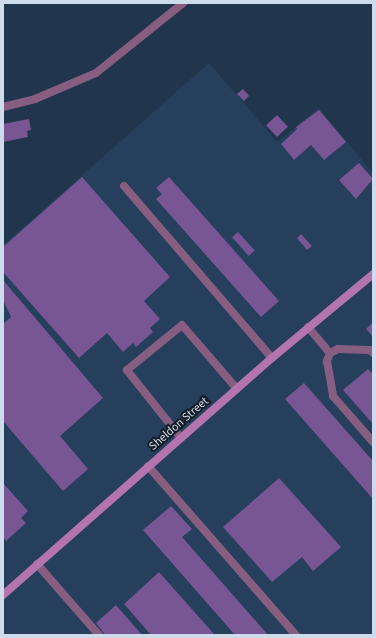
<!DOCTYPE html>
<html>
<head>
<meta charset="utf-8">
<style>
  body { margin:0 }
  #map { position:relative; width:376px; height:638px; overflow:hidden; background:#21364d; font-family:"Source Sans 3",sans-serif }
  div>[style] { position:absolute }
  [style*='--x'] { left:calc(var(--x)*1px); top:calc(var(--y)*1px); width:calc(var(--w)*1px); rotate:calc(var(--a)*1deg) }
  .built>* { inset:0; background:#263f5c }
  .building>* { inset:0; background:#785593; transform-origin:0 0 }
  .service>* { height:8px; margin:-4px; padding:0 4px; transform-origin:4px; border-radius:4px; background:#875e82 }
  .secondary>* { height:8px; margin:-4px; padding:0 4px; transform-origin:4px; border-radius:4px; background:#b474ad }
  span { translate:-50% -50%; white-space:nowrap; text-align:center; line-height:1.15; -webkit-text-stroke:4px #141d27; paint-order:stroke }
  .street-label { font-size:12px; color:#cedbea }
  .frame { position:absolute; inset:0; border:4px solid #cedbea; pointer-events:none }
</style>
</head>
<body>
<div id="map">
  <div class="built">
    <div style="clip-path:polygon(209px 63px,277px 142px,319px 108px,373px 173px,373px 635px,3px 635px,3px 245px)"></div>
  </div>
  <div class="building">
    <div style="clip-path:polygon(243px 89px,249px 96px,244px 101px,237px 94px)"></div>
    <div style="clip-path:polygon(319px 110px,346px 142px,324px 160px,311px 145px,294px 160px,281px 144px,297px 129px,296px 127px)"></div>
    <div style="left:277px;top:115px;width:16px;height:15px;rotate:47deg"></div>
    <div style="clip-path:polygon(29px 119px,31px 130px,27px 131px,28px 137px,3px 142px,3px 124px)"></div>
    <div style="clip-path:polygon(359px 163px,373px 179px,356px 199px,339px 180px)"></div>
    <div style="clip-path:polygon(82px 177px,170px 277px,144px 301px,160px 319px,150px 328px,153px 332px,136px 347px,133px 343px,123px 352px,107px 333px,79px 358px,3px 272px,3px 247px)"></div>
    <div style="clip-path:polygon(169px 177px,279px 301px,261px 317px,156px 199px,162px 194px,156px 188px)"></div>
    <div style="left:238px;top:232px;width:25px;height:8px;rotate:48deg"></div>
    <div style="clip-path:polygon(301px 234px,312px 246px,307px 250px,297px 238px)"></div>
    <div style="clip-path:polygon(3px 280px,103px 398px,60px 436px,88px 469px,63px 491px,3px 421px,3px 324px,11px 317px,3px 300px)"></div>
    <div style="clip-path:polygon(373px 322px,373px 337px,366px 329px)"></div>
    <div style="clip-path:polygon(368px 369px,373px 374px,373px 424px,343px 390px)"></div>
    <div style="clip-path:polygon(304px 383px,373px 461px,373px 499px,285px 399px)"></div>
    <div style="clip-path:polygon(279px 478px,341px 547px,313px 571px,302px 557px,272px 582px,223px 527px)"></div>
    <div style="clip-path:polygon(3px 483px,28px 511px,21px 518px,26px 523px,6px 541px,3px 537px)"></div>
    <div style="clip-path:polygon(171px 506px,192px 529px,182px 537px,268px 635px,235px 635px,143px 530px)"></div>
    <div style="clip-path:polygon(159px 572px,214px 634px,212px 635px,151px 635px,124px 604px)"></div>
    <div style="clip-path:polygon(116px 605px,142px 635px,105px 635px,96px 623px)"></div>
  </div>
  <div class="service">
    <div style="--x:3;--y:107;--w:33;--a:-14"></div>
    <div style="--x:35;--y:99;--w:66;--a:-23.1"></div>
    <div style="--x:96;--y:73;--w:112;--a:-38.8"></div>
    <div style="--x:124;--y:186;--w:227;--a:49.3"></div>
    <div style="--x:308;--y:327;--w:34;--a:50"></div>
    <div style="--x:373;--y:353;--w:4;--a:-135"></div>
    <div style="--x:370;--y:350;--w:32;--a:-178"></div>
    <div style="--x:338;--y:349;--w:9;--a:153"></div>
    <div style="--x:330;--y:353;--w:9;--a:111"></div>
    <div style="--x:327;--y:361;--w:36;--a:80"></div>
    <div style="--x:333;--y:396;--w:61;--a:49"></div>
    <div style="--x:181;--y:438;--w:87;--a:-128.5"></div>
    <div style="--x:127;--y:370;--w:71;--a:-39.3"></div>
    <div style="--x:182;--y:325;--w:84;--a:49.3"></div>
    <div style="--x:148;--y:466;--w:225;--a:48.8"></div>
    <div style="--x:37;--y:564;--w:94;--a:48.9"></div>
  </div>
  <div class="secondary">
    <div style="--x:3;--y:595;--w:359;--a:-41.4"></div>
    <div style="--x:272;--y:358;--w:131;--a:-39.7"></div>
  </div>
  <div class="street-label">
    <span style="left:179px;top:424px;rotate:-41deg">Sheldon Street</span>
  </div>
  <div class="frame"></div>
</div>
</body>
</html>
